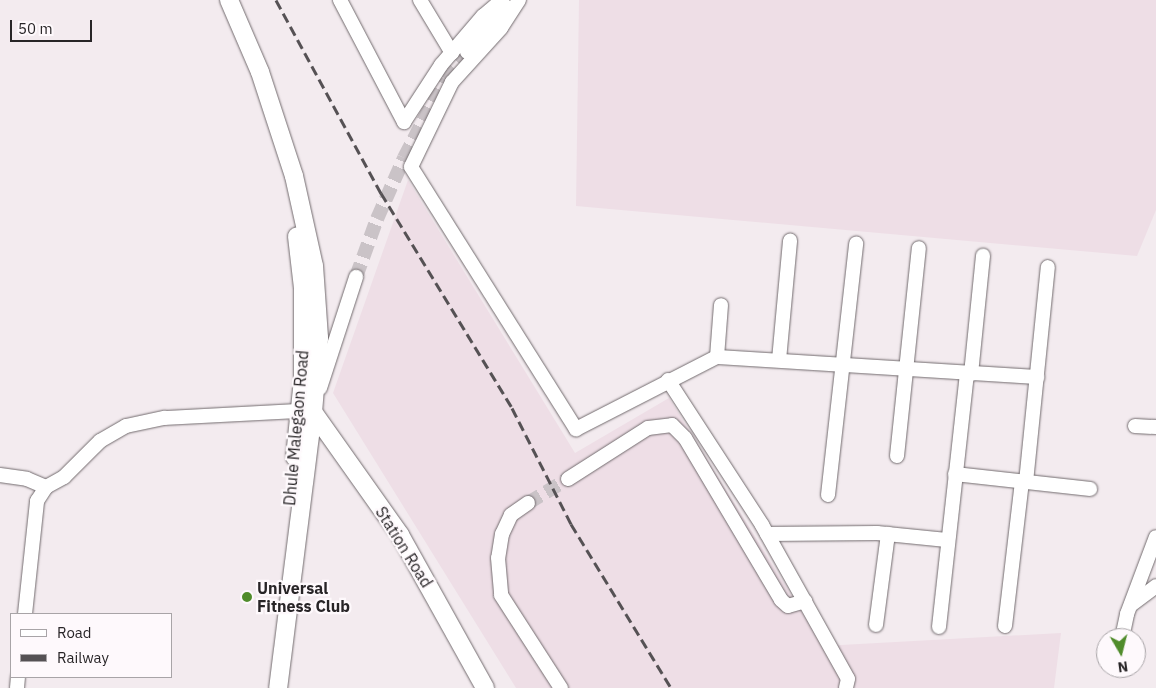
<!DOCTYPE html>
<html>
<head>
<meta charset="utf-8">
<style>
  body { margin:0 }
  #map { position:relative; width:1156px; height:688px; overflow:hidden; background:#f3ebef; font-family:"IBM Plex Sans",sans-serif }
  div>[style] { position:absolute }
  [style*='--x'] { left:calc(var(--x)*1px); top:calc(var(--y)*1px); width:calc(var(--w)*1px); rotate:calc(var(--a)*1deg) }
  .built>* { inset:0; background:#eedee6 }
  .minor-tunnel>* { height:14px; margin-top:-7px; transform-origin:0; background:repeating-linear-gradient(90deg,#cac3c7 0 14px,transparent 0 21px) }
  .roads { filter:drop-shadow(0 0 1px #726b6e) drop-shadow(0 0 1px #726b6e) }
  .minor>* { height:14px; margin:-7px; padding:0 7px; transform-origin:7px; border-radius:7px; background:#fff }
  .major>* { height:18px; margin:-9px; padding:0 9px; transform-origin:9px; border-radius:9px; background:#fff }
  .rail>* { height:3px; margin-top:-1.5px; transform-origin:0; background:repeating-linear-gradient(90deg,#555154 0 10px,transparent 0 15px) }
  .dots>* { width:14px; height:14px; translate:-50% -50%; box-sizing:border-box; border:2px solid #fef9fc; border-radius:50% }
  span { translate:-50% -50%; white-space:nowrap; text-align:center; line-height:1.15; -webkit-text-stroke:4.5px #fef9fc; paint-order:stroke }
  .street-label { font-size:16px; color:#282527 }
  .poi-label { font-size:16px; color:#282527; font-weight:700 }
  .left { translate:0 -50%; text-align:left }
  .legend { position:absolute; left:10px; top:613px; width:162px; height:65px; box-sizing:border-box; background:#fef9fc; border:1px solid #a8a4a7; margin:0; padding:6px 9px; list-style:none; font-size:15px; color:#282527 }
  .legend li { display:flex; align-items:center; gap:10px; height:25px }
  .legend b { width:25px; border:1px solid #a8a4a7 }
  .north { position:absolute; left:1096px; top:628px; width:50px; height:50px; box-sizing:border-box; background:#fef9fc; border:1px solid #a8a4a7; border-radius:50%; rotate:172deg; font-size:14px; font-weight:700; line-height:20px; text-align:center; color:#282527 }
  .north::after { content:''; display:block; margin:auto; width:18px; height:22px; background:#508c2b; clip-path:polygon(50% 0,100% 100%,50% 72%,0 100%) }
  .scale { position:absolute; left:10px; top:20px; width:82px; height:22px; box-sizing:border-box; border:2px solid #282527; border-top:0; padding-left:6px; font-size:15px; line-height:18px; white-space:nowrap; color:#282527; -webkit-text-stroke:4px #fef9fc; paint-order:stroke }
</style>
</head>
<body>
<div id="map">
  <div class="built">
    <div style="clip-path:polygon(579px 0,1156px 0,1156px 210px,1137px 256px,576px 206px)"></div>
    <div style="clip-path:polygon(408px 180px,575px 453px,669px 398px,823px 646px,1061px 633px,1054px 688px,516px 688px,333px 393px)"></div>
  </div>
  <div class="minor-tunnel">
    <div style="--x:356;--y:277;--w:62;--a:-70.1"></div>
    <div style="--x:377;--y:219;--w:67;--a:-66.1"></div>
    <div style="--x:404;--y:158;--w:89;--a:-62.6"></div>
    <div style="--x:445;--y:79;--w:35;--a:-51"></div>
    <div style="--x:528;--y:503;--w:47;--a:-31"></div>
  </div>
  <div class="roads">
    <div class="minor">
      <div style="--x:340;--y:0;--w:138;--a:62.3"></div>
      <div style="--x:404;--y:122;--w:68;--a:-57"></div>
      <div style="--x:441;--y:65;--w:65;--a:-49.4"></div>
      <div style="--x:483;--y:16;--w:25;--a:-40"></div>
      <div style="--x:420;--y:0;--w:62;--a:58.9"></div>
      <div style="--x:519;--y:0;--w:33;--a:123"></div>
      <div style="--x:501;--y:28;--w:73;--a:132.2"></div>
      <div style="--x:452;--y:82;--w:94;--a:115.8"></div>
      <div style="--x:411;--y:167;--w:310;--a:57.8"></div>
      <div style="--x:576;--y:429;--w:158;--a:-27.1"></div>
      <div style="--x:717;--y:357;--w:321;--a:3.6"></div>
      <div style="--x:467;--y:52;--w:60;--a:-49.7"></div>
      <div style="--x:717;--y:357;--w:52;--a:-85.6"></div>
      <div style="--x:779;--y:360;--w:120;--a:-84.7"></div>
      <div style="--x:971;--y:374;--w:119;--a:-84.2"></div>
      <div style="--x:668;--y:380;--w:173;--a:57"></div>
      <div style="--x:762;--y:525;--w:176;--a:60.8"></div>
      <div style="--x:848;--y:679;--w:9;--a:103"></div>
      <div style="--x:320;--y:388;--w:117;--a:-72"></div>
      <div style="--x:1135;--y:426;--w:21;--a:3"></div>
      <div style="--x:897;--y:456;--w:209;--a:-84"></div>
      <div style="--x:955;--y:474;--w:136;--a:6.3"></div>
      <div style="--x:0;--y:475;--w:27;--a:8"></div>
      <div style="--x:27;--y:479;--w:21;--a:23"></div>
      <div style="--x:568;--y:479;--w:95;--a:-32.5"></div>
      <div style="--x:648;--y:428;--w:24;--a:-7"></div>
      <div style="--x:672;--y:425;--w:18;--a:45"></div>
      <div style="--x:685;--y:438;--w:188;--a:59.3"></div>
      <div style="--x:781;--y:600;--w:9;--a:41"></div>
      <div style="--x:788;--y:606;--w:18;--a:-16"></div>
      <div style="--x:1026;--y:482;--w:216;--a:-84.2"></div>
      <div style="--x:828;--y:495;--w:253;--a:-83.6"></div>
      <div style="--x:528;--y:503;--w:21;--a:145"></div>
      <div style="--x:511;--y:515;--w:21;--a:115"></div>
      <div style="--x:502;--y:534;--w:24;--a:99"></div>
      <div style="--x:498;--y:558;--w:37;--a:85"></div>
      <div style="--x:501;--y:595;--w:111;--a:57.2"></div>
      <div style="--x:767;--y:534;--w:110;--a:-0.5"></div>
      <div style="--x:877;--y:533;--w:70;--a:5.7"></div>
      <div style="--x:1131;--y:605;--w:31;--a:-37"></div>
      <div style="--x:25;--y:614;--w:114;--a:-83.9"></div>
      <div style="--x:37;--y:501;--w:17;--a:-57"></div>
      <div style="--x:46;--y:487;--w:21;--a:-29"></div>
      <div style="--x:64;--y:477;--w:51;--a:-45"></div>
      <div style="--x:100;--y:441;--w:30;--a:-30"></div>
      <div style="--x:126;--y:426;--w:40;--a:-12"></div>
      <div style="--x:165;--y:418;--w:135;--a:-3"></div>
      <div style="--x:876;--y:625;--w:92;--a:-82.5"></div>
      <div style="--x:1005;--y:626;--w:146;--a:-83.3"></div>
      <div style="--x:939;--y:627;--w:255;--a:-83.7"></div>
      <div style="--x:1122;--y:638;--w:25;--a:-78"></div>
      <div style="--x:1127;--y:614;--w:82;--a:-69.4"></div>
      <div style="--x:17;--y:688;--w:11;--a:-85"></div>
    </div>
    <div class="major">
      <div style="--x:229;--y:0;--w:78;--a:66.7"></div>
      <div style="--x:260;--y:72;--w:109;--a:71.9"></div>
      <div style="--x:294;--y:176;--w:92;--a:77.5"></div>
      <div style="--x:314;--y:266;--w:72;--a:86"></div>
      <div style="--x:319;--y:338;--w:74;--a:94.6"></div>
      <div style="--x:313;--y:412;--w:278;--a:97.2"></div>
      <div style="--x:313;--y:412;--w:151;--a:54.7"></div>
      <div style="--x:400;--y:535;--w:175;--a:60.9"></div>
      <div style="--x:295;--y:457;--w:78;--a:-84.1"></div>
      <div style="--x:303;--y:379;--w:91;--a:-90"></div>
      <div style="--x:303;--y:288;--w:52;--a:-96.6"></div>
    </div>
  </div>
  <div class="rail">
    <div style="--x:276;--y:0;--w:220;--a:61.5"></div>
    <div style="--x:381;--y:193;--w:252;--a:58.6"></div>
    <div style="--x:512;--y:408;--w:130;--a:63"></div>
    <div style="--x:571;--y:524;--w:192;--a:58.6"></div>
  </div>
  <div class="dots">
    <div style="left:247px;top:597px;background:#508c2b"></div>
  </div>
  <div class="street-label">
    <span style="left:296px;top:428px;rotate:-85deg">Dhule Malegaon Road</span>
    <span style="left:404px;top:547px;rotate:58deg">Station Road</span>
  </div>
  <div class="poi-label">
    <span class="left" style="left:257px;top:597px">Universal<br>Fitness Club</span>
  </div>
  <ul class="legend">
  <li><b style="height:6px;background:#fff"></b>Road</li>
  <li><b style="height:6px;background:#555154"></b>Railway</li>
  </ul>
  <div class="north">N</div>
  <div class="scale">50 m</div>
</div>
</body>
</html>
